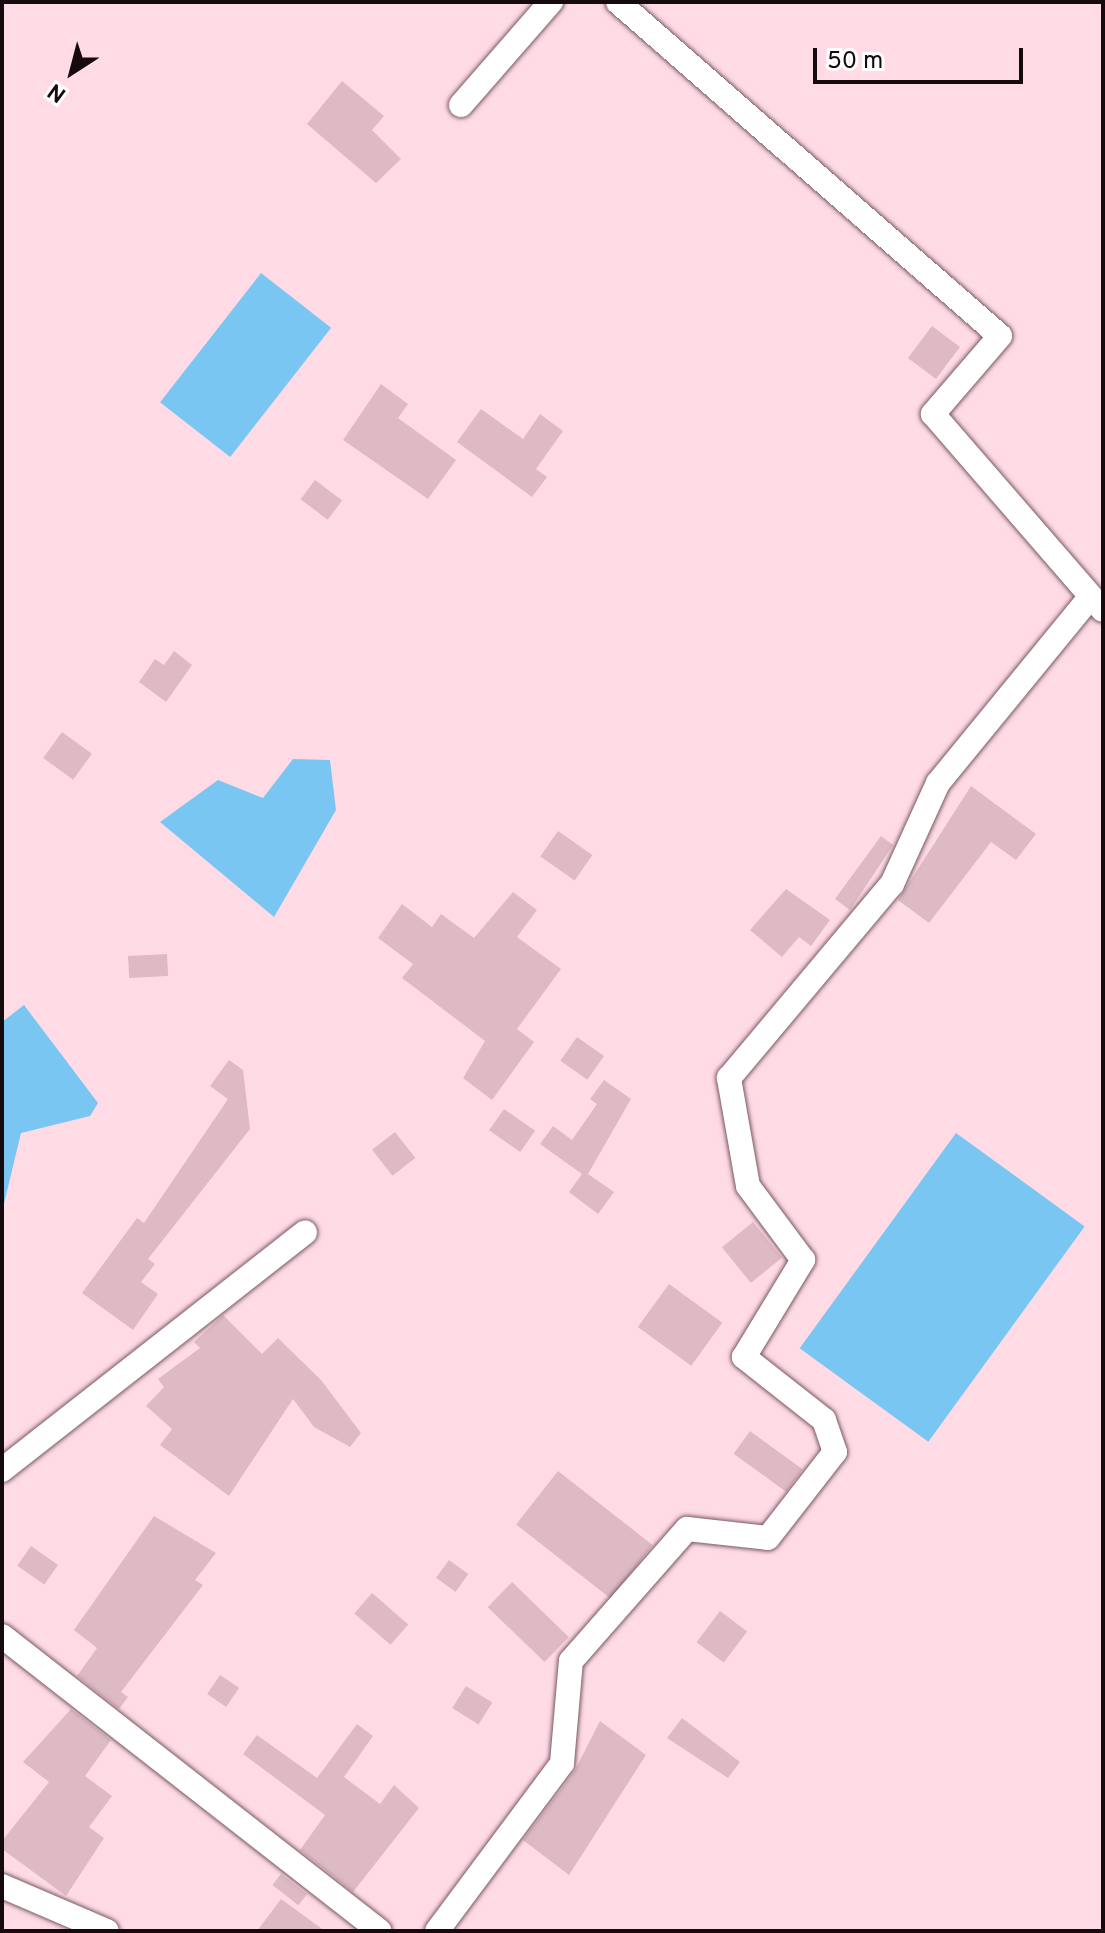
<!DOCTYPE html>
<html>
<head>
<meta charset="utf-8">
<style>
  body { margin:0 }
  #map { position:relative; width:1105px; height:1933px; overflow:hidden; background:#ffdbe5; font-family:Overpass,sans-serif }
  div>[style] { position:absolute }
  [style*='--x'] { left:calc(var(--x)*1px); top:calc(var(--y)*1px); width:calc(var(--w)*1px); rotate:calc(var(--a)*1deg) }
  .water>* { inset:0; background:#7ac6f2; transform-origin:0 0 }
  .building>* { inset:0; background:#debbc4; transform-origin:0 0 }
  .roads { filter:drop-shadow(0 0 2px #785962) drop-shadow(0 0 2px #785962) }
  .street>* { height:24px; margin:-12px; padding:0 12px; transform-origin:12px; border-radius:12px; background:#fff }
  span { translate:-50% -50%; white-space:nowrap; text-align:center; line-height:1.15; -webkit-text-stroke:6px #fff; paint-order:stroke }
  .frame { position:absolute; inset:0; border:4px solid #150a0d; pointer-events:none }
  .north { position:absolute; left:32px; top:32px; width:80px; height:80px; -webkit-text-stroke:6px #fff; paint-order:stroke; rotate:216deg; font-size:22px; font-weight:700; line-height:32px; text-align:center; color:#150a0d }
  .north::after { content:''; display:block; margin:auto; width:28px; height:36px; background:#150a0d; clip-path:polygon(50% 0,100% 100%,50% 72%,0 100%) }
  .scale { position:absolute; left:813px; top:48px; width:210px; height:36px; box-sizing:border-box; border:4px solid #150a0d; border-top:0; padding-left:10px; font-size:24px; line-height:28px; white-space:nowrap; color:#150a0d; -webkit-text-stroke:6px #fff; paint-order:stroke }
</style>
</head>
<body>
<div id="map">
  <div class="water">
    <div style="left:261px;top:273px;width:89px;height:164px;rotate:38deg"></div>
    <div style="clip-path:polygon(293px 759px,330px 760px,336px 810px,274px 917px,160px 822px,218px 780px,263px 798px)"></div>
    <div style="clip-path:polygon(24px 1005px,98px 1103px,90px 1116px,21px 1133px,2px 1212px,2px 1022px)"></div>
    <div style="left:956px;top:1133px;width:159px;height:266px;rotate:36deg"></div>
  </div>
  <div class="building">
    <div style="clip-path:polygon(342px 81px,384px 116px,372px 130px,401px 159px,376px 183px,307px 124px)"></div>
    <div style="left:932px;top:326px;width:35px;height:40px;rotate:37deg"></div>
    <div style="clip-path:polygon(381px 384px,408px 404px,398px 418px,456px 460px,428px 499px,343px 440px)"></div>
    <div style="clip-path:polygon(481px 409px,523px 439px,540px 414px,563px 431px,536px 469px,547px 477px,532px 497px,457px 442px)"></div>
    <div style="left:315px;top:480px;width:34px;height:24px;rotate:37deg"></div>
    <div style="clip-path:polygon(174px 651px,192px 665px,166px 702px,139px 682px,155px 659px,164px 665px)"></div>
    <div style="left:62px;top:732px;width:37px;height:32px;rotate:36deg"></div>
    <div style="clip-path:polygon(971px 786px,1036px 834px,1016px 860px,991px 842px,929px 923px,898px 900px)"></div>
    <div style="left:558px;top:831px;width:42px;height:31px;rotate:35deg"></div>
    <div style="clip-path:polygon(881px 836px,893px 845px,850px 910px,835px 899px)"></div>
    <div style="clip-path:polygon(786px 889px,830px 920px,811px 946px,799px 937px,782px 957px,750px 930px)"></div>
    <div style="clip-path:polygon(513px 892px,537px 910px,517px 937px,561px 969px,517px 1029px,534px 1042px,492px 1100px,463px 1078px,485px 1041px,402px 978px,413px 964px,378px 938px,402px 904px,432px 927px,441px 914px,474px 938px)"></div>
    <div style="left:167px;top:954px;width:22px;height:39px;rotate:87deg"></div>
    <div style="left:577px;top:1037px;width:33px;height:29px;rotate:35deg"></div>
    <div style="clip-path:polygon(229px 1060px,243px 1070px,250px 1129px,148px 1259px,155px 1264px,141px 1282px,158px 1294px,133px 1330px,82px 1293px,137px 1218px,144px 1223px,228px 1099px,210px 1086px)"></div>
    <div style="clip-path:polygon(604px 1080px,631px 1099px,588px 1174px,614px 1192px,598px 1214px,569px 1192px,582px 1174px,540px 1144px,553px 1126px,572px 1140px,597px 1104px,590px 1099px)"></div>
    <div style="left:504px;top:1109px;width:38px;height:26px;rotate:35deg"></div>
    <div style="left:395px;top:1132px;width:33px;height:29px;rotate:52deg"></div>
    <div style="left:753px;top:1222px;width:46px;height:40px;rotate:51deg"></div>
    <div style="left:669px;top:1284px;width:66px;height:53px;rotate:36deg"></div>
    <div style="clip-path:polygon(223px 1315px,262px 1354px,278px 1338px,321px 1380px,361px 1433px,350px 1447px,314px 1427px,293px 1399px,229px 1496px,160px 1445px,172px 1429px,146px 1406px,164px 1387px,158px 1379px,200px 1348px,194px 1342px)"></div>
    <div style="left:750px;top:1431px;width:65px;height:28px;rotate:36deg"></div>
    <div style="left:558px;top:1471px;width:120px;height:68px;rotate:38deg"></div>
    <div style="clip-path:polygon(154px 1516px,216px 1553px,195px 1580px,203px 1585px,121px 1692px,128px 1697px,119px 1709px,77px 1676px,97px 1648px,74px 1630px)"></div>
    <div style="left:31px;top:1546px;width:33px;height:24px;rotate:35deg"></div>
    <div style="left:449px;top:1560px;width:24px;height:22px;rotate:36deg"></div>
    <div style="left:512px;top:1582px;width:79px;height:35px;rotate:44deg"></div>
    <div style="left:372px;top:1593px;width:48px;height:27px;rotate:41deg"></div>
    <div style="left:720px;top:1611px;width:34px;height:39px;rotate:37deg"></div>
    <div style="left:220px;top:1675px;width:23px;height:23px;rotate:34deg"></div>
    <div style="left:466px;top:1686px;width:31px;height:26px;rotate:32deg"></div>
    <div style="clip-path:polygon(71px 1709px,111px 1740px,85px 1776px,112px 1796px,89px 1827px,104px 1838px,66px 1896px,2px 1849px,2px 1841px,49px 1782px,23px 1762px)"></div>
    <div style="clip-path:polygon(682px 1718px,740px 1762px,728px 1778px,667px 1738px)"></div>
    <div style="clip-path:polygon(600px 1721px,646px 1755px,569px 1875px,523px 1840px,574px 1772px)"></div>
    <div style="clip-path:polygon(357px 1724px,373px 1736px,344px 1777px,380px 1804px,394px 1785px,419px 1808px,353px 1892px,300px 1850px,325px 1815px,243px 1754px,257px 1735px,317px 1778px)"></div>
    <div style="left:281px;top:1874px;width:33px;height:14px;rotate:38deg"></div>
    <div style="clip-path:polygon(281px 1899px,325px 1931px,257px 1931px)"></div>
  </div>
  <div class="roads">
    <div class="street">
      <div style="--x:618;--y:2;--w:507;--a:41.16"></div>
      <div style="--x:1000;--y:336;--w:103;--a:130.7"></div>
      <div style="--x:933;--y:414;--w:259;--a:49.1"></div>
      <div style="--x:461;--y:105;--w:137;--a:-48.9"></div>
      <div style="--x:2;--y:1470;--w:385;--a:-38.1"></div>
      <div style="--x:2;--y:1636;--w:479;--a:38"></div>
      <div style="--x:2;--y:1886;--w:114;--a:23.2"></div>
      <div style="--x:437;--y:1931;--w:209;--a:-53.3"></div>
      <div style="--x:562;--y:1763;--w:102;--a:-85"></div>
      <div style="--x:571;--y:1661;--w:176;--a:-48.7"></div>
      <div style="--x:687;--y:1529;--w:81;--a:6.3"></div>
      <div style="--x:768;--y:1538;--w:109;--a:-52.1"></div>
      <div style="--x:835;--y:1452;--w:34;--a:-109"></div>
      <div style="--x:824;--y:1420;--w:102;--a:-141.8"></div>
      <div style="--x:744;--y:1357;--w:114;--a:-58.7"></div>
      <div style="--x:803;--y:1260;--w:92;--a:-126.6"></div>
      <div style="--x:748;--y:1186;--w:110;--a:-100"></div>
      <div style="--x:729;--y:1078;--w:253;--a:-50"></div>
      <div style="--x:892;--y:884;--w:111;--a:-65.5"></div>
      <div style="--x:938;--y:783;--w:237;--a:-50.7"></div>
    </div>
  </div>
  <div class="frame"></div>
  <div class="north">N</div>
  <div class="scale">50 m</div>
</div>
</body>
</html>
